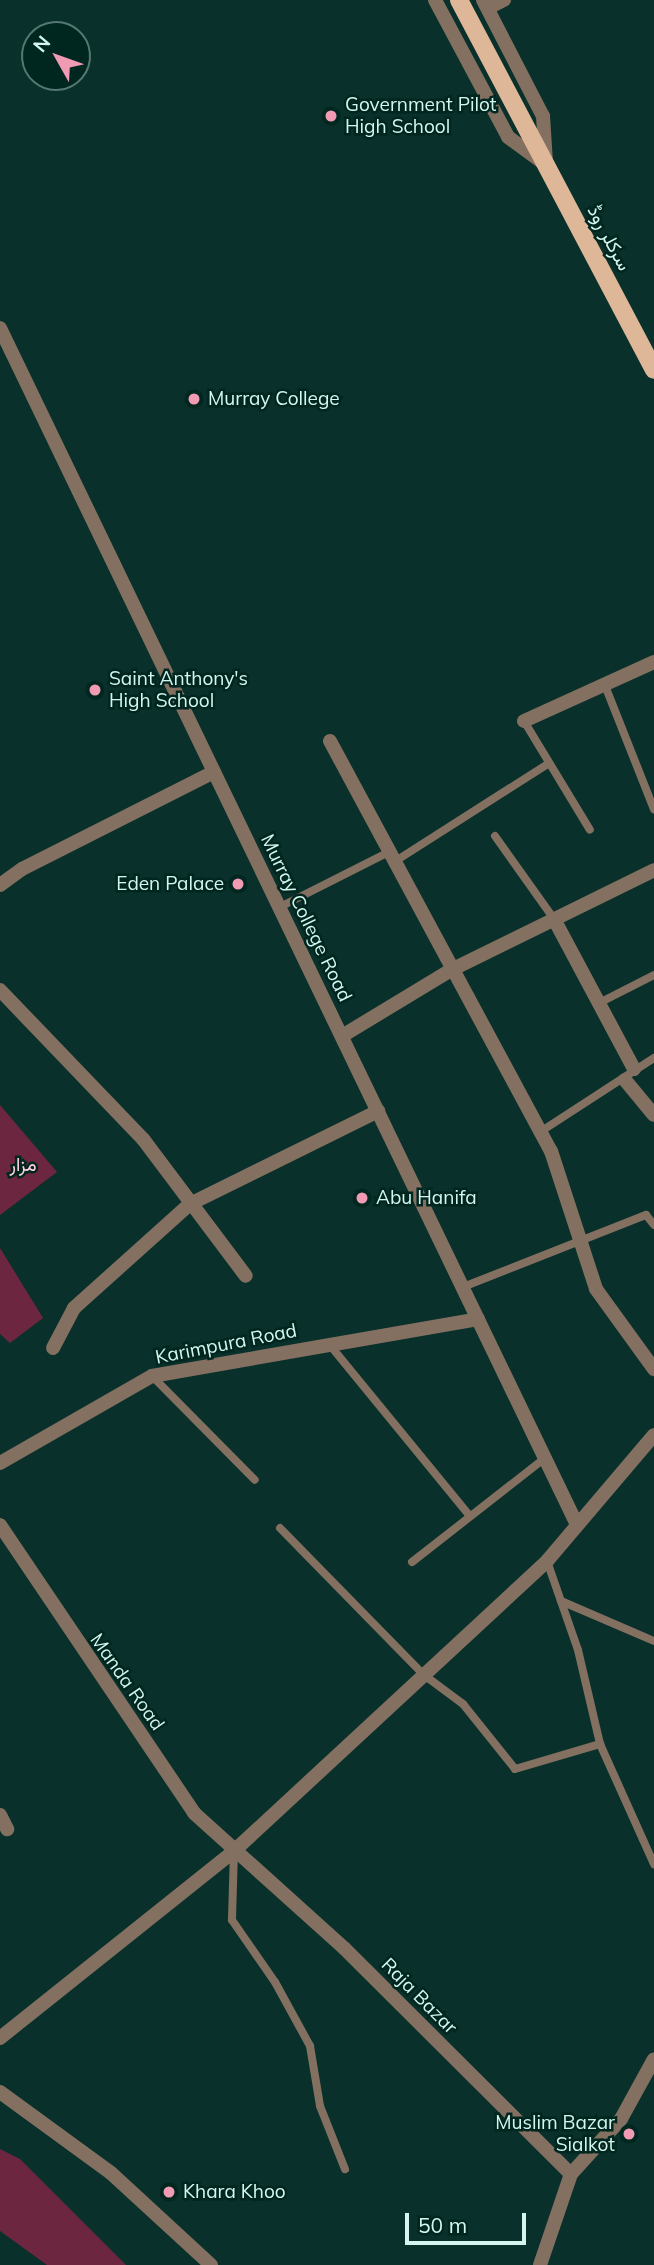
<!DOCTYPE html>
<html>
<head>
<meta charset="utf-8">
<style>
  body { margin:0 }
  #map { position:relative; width:654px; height:2265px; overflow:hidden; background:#09302a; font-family:Mulish,Vazirmatn,sans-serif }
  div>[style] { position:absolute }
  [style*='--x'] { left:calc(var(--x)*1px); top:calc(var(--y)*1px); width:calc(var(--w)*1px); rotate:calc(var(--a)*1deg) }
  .green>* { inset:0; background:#6d2640 }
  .service>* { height:8px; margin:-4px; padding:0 4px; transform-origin:4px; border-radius:4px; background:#837061 }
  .minor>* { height:14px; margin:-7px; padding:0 7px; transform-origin:7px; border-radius:7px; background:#837061 }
  .tertiary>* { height:14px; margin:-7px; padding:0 7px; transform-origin:7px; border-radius:7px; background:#837061 }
  .primary>* { height:18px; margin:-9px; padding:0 9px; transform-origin:9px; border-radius:9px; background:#deb798 }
  .dots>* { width:19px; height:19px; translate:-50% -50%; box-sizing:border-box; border:4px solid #002620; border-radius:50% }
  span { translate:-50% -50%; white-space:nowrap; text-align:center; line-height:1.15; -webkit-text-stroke:5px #002620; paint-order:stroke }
  .poi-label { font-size:19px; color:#d4f6ee }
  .left { translate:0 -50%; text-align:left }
  .right { translate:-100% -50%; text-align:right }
  .street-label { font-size:19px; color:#d4f6ee }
  .park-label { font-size:19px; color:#fdcfdb }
  .north { position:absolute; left:21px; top:21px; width:70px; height:70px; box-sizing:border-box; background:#002620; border:2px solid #557972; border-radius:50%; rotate:310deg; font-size:19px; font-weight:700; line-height:28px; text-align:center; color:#d4f6ee }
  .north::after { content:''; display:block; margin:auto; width:24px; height:32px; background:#f19ab4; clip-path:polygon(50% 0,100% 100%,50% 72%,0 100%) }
  .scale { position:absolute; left:405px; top:2213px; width:121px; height:32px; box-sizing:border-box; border:4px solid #d4f6ee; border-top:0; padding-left:9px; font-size:21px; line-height:24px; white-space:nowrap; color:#d4f6ee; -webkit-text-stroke:5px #002620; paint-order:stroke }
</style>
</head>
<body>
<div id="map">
  <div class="green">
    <div style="clip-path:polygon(0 1105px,57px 1172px,0 1215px)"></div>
    <div style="clip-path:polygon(0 1248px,43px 1318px,10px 1343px,0 1334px)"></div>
    <div style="clip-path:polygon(0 2149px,20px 2159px,126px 2265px,47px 2265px,0 2231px)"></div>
  </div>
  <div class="service">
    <div style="--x:604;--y:683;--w:136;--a:68.4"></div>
    <div style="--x:524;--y:721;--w:127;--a:58.8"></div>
    <div style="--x:495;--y:836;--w:102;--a:54.6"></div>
    <div style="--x:394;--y:862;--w:183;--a:-32.5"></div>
    <div style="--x:280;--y:907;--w:122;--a:-26.8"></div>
    <div style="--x:601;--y:1002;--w:59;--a:-27"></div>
    <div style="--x:540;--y:1132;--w:136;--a:-33"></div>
    <div style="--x:463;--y:1287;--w:197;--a:-21.5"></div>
    <div style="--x:646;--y:1215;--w:13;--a:51"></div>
    <div style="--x:329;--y:1344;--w:222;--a:50.7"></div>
    <div style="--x:152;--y:1376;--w:146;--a:45.3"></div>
    <div style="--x:280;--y:1528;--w:206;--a:45.6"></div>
    <div style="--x:424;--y:1675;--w:49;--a:36.6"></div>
    <div style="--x:463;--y:1704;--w:83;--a:51.3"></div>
    <div style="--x:515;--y:1769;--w:89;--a:-16.4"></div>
    <div style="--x:547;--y:1561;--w:94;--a:70.8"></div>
    <div style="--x:578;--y:1650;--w:97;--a:76.8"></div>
    <div style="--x:600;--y:1744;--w:132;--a:65.8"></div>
    <div style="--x:412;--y:1562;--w:169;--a:-38"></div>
    <div style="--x:561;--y:1601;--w:101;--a:23.3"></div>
    <div style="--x:234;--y:1851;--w:69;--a:91.7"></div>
    <div style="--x:232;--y:1920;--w:75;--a:55.3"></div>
    <div style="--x:275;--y:1982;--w:73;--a:61.3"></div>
    <div style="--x:310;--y:2046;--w:61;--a:80.5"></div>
    <div style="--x:320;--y:2106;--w:68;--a:68.4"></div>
  </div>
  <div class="minor">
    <div style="--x:488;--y:8;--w:18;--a:-27"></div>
    <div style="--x:524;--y:721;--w:143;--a:-24.4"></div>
    <div style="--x:330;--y:741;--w:466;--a:61.7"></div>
    <div style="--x:551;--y:1151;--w:145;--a:71.9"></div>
    <div style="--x:596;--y:1289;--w:99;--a:54.1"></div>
    <div style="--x:0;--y:885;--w:27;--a:-36"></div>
    <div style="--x:22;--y:869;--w:215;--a:-26.8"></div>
    <div style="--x:554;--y:919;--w:170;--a:61.9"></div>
    <div style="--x:0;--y:990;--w:207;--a:46.2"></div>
    <div style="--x:143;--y:1139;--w:171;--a:53.1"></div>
    <div style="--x:342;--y:1036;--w:127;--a:-31.2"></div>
    <div style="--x:451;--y:970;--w:226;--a:-26.2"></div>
    <div style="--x:625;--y:1080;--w:45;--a:50.4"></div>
    <div style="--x:53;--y:1348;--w:45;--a:-62.3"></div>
    <div style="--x:74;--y:1308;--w:156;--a:-41.9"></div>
    <div style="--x:190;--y:1204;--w:210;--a:-26.3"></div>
    <div style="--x:0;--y:1463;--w:175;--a:-29.8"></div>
    <div style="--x:152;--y:1376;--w:331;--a:-9.9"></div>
    <div style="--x:0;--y:1815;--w:16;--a:63"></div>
  </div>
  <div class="tertiary">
    <div style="--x:435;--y:0;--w:155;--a:61.9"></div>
    <div style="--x:508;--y:137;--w:42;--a:36.3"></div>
    <div style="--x:483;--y:0;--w:131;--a:62.7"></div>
    <div style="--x:543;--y:116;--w:47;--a:86.3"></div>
    <div style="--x:0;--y:328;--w:1329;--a:64.26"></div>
    <div style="--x:0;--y:1525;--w:347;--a:56"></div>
    <div style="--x:194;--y:1813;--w:202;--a:42"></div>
    <div style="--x:344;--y:1948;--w:320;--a:44.9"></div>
    <div style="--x:0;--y:2038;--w:300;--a:-38.6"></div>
    <div style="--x:234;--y:1851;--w:427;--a:-42.8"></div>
    <div style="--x:547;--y:1561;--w:165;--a:-49.7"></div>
    <div style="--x:0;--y:2092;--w:137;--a:36.1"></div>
    <div style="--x:111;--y:2173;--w:136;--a:42.6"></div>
    <div style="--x:540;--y:2265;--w:96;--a:-71.2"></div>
    <div style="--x:571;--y:2174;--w:74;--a:-47.7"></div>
    <div style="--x:621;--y:2119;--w:68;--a:-61.2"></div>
  </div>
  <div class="primary">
    <div style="--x:459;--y:0;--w:418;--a:62.2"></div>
  </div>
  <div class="dots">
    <div style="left:331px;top:116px;background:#f19ab4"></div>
    <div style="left:194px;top:399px;background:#f19ab4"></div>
    <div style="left:95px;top:690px;background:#f19ab4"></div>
    <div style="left:238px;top:884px;background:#f19ab4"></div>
    <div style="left:362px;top:1198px;background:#f19ab4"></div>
    <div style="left:629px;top:2134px;background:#f19ab4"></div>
    <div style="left:169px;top:2192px;background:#f19ab4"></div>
  </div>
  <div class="poi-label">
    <span class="left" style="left:345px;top:116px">Government Pilot<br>High School</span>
    <span class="left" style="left:208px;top:399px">Murray College</span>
    <span class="left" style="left:109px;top:690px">Saint Anthony's<br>High School</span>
    <span class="right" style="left:224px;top:884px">Eden Palace</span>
    <span class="left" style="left:376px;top:1198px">Abu Hanifa</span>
    <span class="right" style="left:615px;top:2134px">Muslim Bazar<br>Sialkot</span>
    <span class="left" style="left:183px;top:2192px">Khara Khoo</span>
  </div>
  <div class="street-label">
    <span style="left:609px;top:238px;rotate:62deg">سرکلر روڈ</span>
    <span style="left:306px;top:918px;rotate:64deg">Murray College Road</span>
    <span style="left:226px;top:1344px;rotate:-11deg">Karimpura Road</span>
    <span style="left:127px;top:1682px;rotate:55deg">Manda Road</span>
    <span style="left:419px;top:1996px;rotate:45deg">Raja Bazar</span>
  </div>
  <div class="park-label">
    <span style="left:23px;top:1165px">مزار</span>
  </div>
  <div class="north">N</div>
  <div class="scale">50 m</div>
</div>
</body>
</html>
